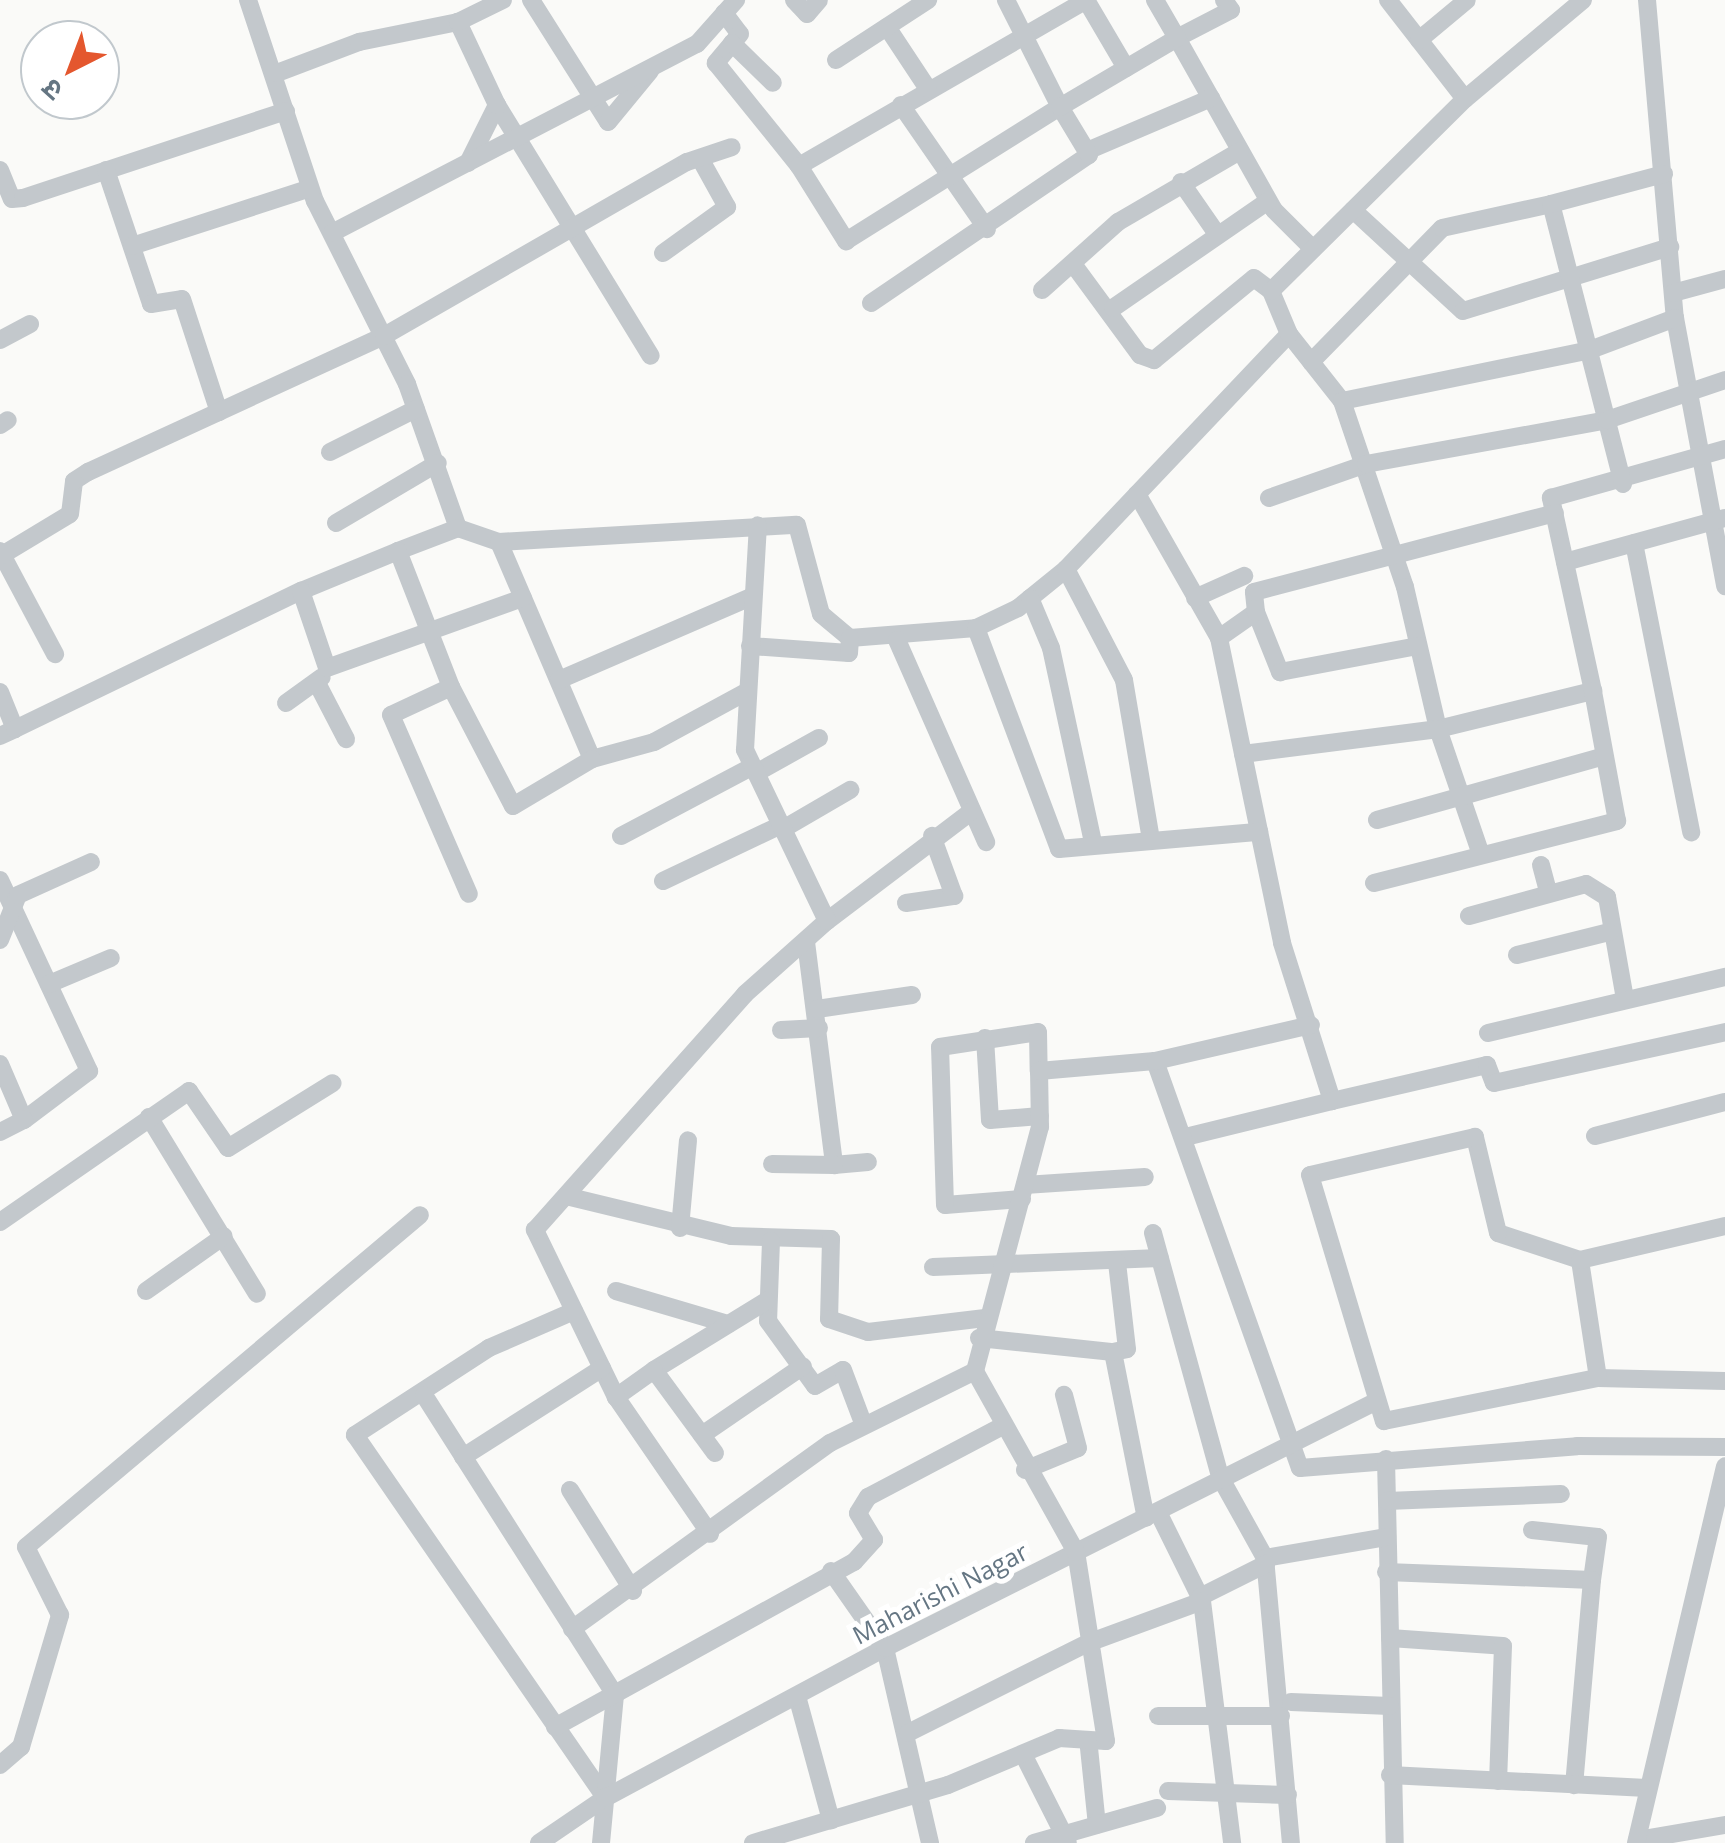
<!DOCTYPE html>
<html>
<head>
<meta charset="utf-8">
<style>
  body { margin:0 }
  #map { position:relative; width:1725px; height:1843px; overflow:hidden; background:#fafaf8; font-family:"Open Sans","Noto Sans Devanagari",sans-serif }
  div>[style] { position:absolute }
  [style*='--x'] { left:calc(var(--x)*1px); top:calc(var(--y)*1px); width:calc(var(--w)*1px); rotate:calc(var(--a)*1deg) }
  .minor>* { height:18px; margin:-9px; padding:0 9px; transform-origin:9px; border-radius:9px; background:#c3c8cc }
  span { translate:-50% -50%; white-space:nowrap; text-align:center; line-height:1.15; -webkit-text-stroke:10px #fff; paint-order:stroke }
  .street-label { font-size:25px; color:#657683 }
  .north { position:absolute; left:20px; top:20px; width:100px; height:100px; box-sizing:border-box; background:#fff; border:2px solid #c1c8cd; border-radius:50%; rotate:222deg; font-size:28px; font-weight:700; line-height:40px; text-align:center; color:#657683 }
  .north::after { content:''; display:block; margin:auto; width:35px; height:45px; background:#e4572e; clip-path:polygon(50% 0,100% 100%,50% 72%,0 100%) }
</style>
</head>
<body>
<div id="map">
  <div class="minor">
    <div style="--x:248;--y:0;--w:212;--a:71.6"></div>
    <div style="--x:315;--y:201;--w:205;--a:63.3"></div>
    <div style="--x:407;--y:384;--w:153;--a:70.5"></div>
    <div style="--x:458;--y:528;--w:43;--a:18.9"></div>
    <div style="--x:499;--y:542;--w:236;--a:66.8"></div>
    <div style="--x:592;--y:759;--w:64;--a:-15.3"></div>
    <div style="--x:654;--y:742;--w:107;--a:-28.5"></div>
    <div style="--x:531;--y:0;--w:144;--a:57.7"></div>
    <div style="--x:608;--y:122;--w:66;--a:-50.5"></div>
    <div style="--x:794;--y:0;--w:19;--a:47"></div>
    <div style="--x:807;--y:14;--w:18;--a:-49"></div>
    <div style="--x:1086;--y:0;--w:79;--a:59.5"></div>
    <div style="--x:1224;--y:0;--w:12;--a:55"></div>
    <div style="--x:1231;--y:10;--w:61;--a:152.6"></div>
    <div style="--x:1177;--y:38;--w:197;--a:60.6"></div>
    <div style="--x:1274;--y:210;--w:55;--a:45"></div>
    <div style="--x:1388;--y:0;--w:125;--a:52.1"></div>
    <div style="--x:1647;--y:0;--w:319;--a:85"></div>
    <div style="--x:1675;--y:318;--w:273;--a:79.4"></div>
    <div style="--x:724;--y:13;--w:26;--a:53"></div>
    <div style="--x:740;--y:34;--w:38;--a:130"></div>
    <div style="--x:716;--y:63;--w:132;--a:51.1"></div>
    <div style="--x:799;--y:166;--w:332;--a:-30"></div>
    <div style="--x:887;--y:27;--w:74;--a:56.5"></div>
    <div style="--x:1419;--y:40;--w:62;--a:-39.8"></div>
    <div style="--x:732;--y:43;--w:57;--a:44.3"></div>
    <div style="--x:836;--y:60;--w:110;--a:-33.1"></div>
    <div style="--x:277;--y:73;--w:88;--a:-20.7"></div>
    <div style="--x:359;--y:42;--w:101;--a:-11.4"></div>
    <div style="--x:497;--y:105;--w:294;--a:58.5"></div>
    <div style="--x:901;--y:105;--w:151;--a:55.3"></div>
    <div style="--x:1087;--y:151;--w:135;--a:-23.1"></div>
    <div style="--x:468;--y:163;--w:65;--a:-63.4"></div>
    <div style="--x:497;--y:105;--w:92;--a:-115.2"></div>
    <div style="--x:458;--y:22;--w:50;--a:-26.1"></div>
    <div style="--x:799;--y:166;--w:89;--a:57.9"></div>
    <div style="--x:846;--y:241;--w:252;--a:-32.1"></div>
    <div style="--x:1060;--y:107;--w:120;--a:-116.8"></div>
    <div style="--x:0;--y:170;--w:31;--a:68"></div>
    <div style="--x:12;--y:199;--w:11;--a:-5"></div>
    <div style="--x:23;--y:198;--w:277;--a:-18.3"></div>
    <div style="--x:106;--y:170;--w:141;--a:71.4"></div>
    <div style="--x:151;--y:304;--w:31;--a:-9"></div>
    <div style="--x:182;--y:299;--w:119;--a:71.9"></div>
    <div style="--x:1181;--y:182;--w:63;--a:55.3"></div>
    <div style="--x:1353;--y:210;--w:149;--a:42.6"></div>
    <div style="--x:1463;--y:311;--w:217;--a:-17.2"></div>
    <div style="--x:332;--y:233;--w:411;--a:-27.4"></div>
    <div style="--x:697;--y:44;--w:59;--a:-48.4"></div>
    <div style="--x:132;--y:246;--w:187;--a:-18"></div>
    <div style="--x:663;--y:253;--w:79;--a:-35.7"></div>
    <div style="--x:727;--y:207;--w:51;--a:-119.1"></div>
    <div style="--x:1076;--y:268;--w:108;--a:53.7"></div>
    <div style="--x:1140;--y:355;--w:15;--a:20"></div>
    <div style="--x:1154;--y:360;--w:129;--a:-39.4"></div>
    <div style="--x:1254;--y:278;--w:21;--a:37"></div>
    <div style="--x:1042;--y:290;--w:102;--a:-41.8"></div>
    <div style="--x:1118;--y:222;--w:141;--a:-30.2"></div>
    <div style="--x:1673;--y:293;--w:54;--a:-15.1"></div>
    <div style="--x:871;--y:303;--w:263;--a:-34.2"></div>
    <div style="--x:1089;--y:155;--w:56;--a:-121.1"></div>
    <div style="--x:1060;--y:107;--w:136;--a:-30.5"></div>
    <div style="--x:1177;--y:38;--w:44;--a:-120.1"></div>
    <div style="--x:1113;--y:308;--w:188;--a:-34.6"></div>
    <div style="--x:1289;--y:334;--w:85;--a:51.7"></div>
    <div style="--x:1342;--y:401;--w:253;--a:-11.6"></div>
    <div style="--x:1590;--y:350;--w:91;--a:-20.6"></div>
    <div style="--x:0;--y:340;--w:34;--a:-28"></div>
    <div style="--x:1311;--y:362;--w:187;--a:-45.6"></div>
    <div style="--x:1442;--y:228;--w:112;--a:-12.4"></div>
    <div style="--x:1342;--y:401;--w:196;--a:71.3"></div>
    <div style="--x:1405;--y:587;--w:146;--a:76.9"></div>
    <div style="--x:1438;--y:729;--w:160;--a:-13.8"></div>
    <div style="--x:1593;--y:691;--w:198;--a:-102.3"></div>
    <div style="--x:1551;--y:498;--w:181;--a:-15.7"></div>
    <div style="--x:0;--y:425;--w:9;--a:-32"></div>
    <div style="--x:330;--y:452;--w:96;--a:-26.6"></div>
    <div style="--x:1623;--y:484;--w:289;--a:-104.4"></div>
    <div style="--x:1551;--y:204;--w:117;--a:-14.9"></div>
    <div style="--x:1137;--y:494;--w:166;--a:60.3"></div>
    <div style="--x:1219;--y:638;--w:311;--a:78.3"></div>
    <div style="--x:1282;--y:943;--w:166;--a:72.4"></div>
    <div style="--x:1332;--y:1101;--w:151;--a:166.2"></div>
    <div style="--x:1269;--y:498;--w:103;--a:-19.3"></div>
    <div style="--x:1366;--y:464;--w:245;--a:-10.3"></div>
    <div style="--x:1607;--y:420;--w:125;--a:-18.7"></div>
    <div style="--x:336;--y:523;--w:118;--a:-30.5"></div>
    <div style="--x:458;--y:528;--w:64;--a:159"></div>
    <div style="--x:398;--y:551;--w:146;--a:68.7"></div>
    <div style="--x:451;--y:687;--w:134;--a:62.5"></div>
    <div style="--x:513;--y:806;--w:92;--a:-30.7"></div>
    <div style="--x:499;--y:542;--w:298;--a:-3.3"></div>
    <div style="--x:797;--y:525;--w:92;--a:74.9"></div>
    <div style="--x:821;--y:614;--w:38;--a:40"></div>
    <div style="--x:850;--y:638;--w:126;--a:-4.5"></div>
    <div style="--x:976;--y:628;--w:47;--a:-25.5"></div>
    <div style="--x:1018;--y:608;--w:62;--a:-39.1"></div>
    <div style="--x:1066;--y:569;--w:324;--a:-46.5"></div>
    <div style="--x:1289;--y:334;--w:47;--a:-112.7"></div>
    <div style="--x:1271;--y:291;--w:273;--a:-44.7"></div>
    <div style="--x:1465;--y:99;--w:154;--a:-40"></div>
    <div style="--x:1634;--y:543;--w:295;--a:78.8"></div>
    <div style="--x:0;--y:551;--w:117;--a:61.9"></div>
    <div style="--x:2;--y:555;--w:79;--a:-31.1"></div>
    <div style="--x:70;--y:514;--w:33;--a:-83"></div>
    <div style="--x:74;--y:481;--w:17;--a:-33"></div>
    <div style="--x:88;--y:472;--w:326;--a:-24.7"></div>
    <div style="--x:384;--y:336;--w:349;--a:-29.9"></div>
    <div style="--x:687;--y:162;--w:47;--a:-18.4"></div>
    <div style="--x:1565;--y:562;--w:166;--a:-15.4"></div>
    <div style="--x:1066;--y:569;--w:125;--a:62.4"></div>
    <div style="--x:1124;--y:680;--w:162;--a:80.4"></div>
    <div style="--x:301;--y:591;--w:105;--a:-22.4"></div>
    <div style="--x:1030;--y:598;--w:54;--a:67.2"></div>
    <div style="--x:1051;--y:648;--w:198;--a:77.8"></div>
    <div style="--x:1195;--y:598;--w:54;--a:-24.2"></div>
    <div style="--x:1256;--y:612;--w:65;--a:68.2"></div>
    <div style="--x:1280;--y:672;--w:140;--a:-10.7"></div>
    <div style="--x:976;--y:628;--w:236;--a:69.4"></div>
    <div style="--x:1059;--y:849;--w:201;--a:-4.9"></div>
    <div style="--x:1219;--y:638;--w:45;--a:-35.1"></div>
    <div style="--x:1256;--y:612;--w:20;--a:-96"></div>
    <div style="--x:1254;--y:592;--w:311;--a:-14.7"></div>
    <div style="--x:897;--y:640;--w:221;--a:66.2"></div>
    <div style="--x:750;--y:646;--w:99;--a:4"></div>
    <div style="--x:849;--y:653;--w:15;--a:-86"></div>
    <div style="--x:559;--y:680;--w:211;--a:-23.4"></div>
    <div style="--x:318;--y:685;--w:61;--a:62.6"></div>
    <div style="--x:451;--y:687;--w:66;--a:155"></div>
    <div style="--x:391;--y:715;--w:195;--a:66.5"></div>
    <div style="--x:0;--y:692;--w:40;--a:68"></div>
    <div style="--x:15;--y:729;--w:17;--a:155"></div>
    <div style="--x:286;--y:703;--w:44;--a:-35.8"></div>
    <div style="--x:15;--y:729;--w:318;--a:-25.8"></div>
    <div style="--x:301;--y:591;--w:81;--a:71.3"></div>
    <div style="--x:327;--y:668;--w:208;--a:-19.7"></div>
    <div style="--x:1243;--y:754;--w:197;--a:-7.3"></div>
    <div style="--x:1438;--y:729;--w:127;--a:71.1"></div>
    <div style="--x:756;--y:773;--w:72;--a:-29.1"></div>
    <div style="--x:1377;--y:820;--w:236;--a:-15.7"></div>
    <div style="--x:783;--y:829;--w:78;--a:-30.2"></div>
    <div style="--x:621;--y:836;--w:149;--a:-27.9"></div>
    <div style="--x:1541;--y:865;--w:28;--a:75"></div>
    <div style="--x:0;--y:880;--w:211;--a:65"></div>
    <div style="--x:89;--y:1071;--w:81;--a:143"></div>
    <div style="--x:24;--y:1120;--w:61;--a:-113.2"></div>
    <div style="--x:663;--y:881;--w:131;--a:-25.4"></div>
    <div style="--x:1374;--y:883;--w:251;--a:-14.3"></div>
    <div style="--x:1617;--y:821;--w:132;--a:-100.5"></div>
    <div style="--x:906;--y:903;--w:49;--a:-8.3"></div>
    <div style="--x:954;--y:896;--w:64;--a:-110.1"></div>
    <div style="--x:1469;--y:916;--w:121;--a:-15.3"></div>
    <div style="--x:1586;--y:884;--w:25;--a:32"></div>
    <div style="--x:1607;--y:897;--w:104;--a:80"></div>
    <div style="--x:827;--y:921;--w:182;--a:-37.2"></div>
    <div style="--x:0;--y:940;--w:48;--a:-68.2"></div>
    <div style="--x:18;--y:895;--w:80;--a:-24.3"></div>
    <div style="--x:806;--y:942;--w:225;--a:82.8"></div>
    <div style="--x:834;--y:1165;--w:34;--a:-5"></div>
    <div style="--x:1517;--y:955;--w:95;--a:-14"></div>
    <div style="--x:49;--y:984;--w:67;--a:-22.8"></div>
    <div style="--x:817;--y:1009;--w:96;--a:-8.4"></div>
    <div style="--x:781;--y:1030;--w:38;--a:-3"></div>
    <div style="--x:1488;--y:1033;--w:244;--a:-13.3"></div>
    <div style="--x:985;--y:1038;--w:82;--a:86.5"></div>
    <div style="--x:990;--y:1120;--w:50;--a:-4.6"></div>
    <div style="--x:1155;--y:1061;--w:432;--a:70.4"></div>
    <div style="--x:1300;--y:1468;--w:278;--a:-4.5"></div>
    <div style="--x:1577;--y:1446;--w:148;--a:0.4"></div>
    <div style="--x:1332;--y:1101;--w:159;--a:-13.1"></div>
    <div style="--x:1487;--y:1065;--w:19;--a:69"></div>
    <div style="--x:1494;--y:1083;--w:237;--a:-12.4"></div>
    <div style="--x:149;--y:1117;--w:207;--a:58.6"></div>
    <div style="--x:0;--y:1132;--w:27;--a:-27"></div>
    <div style="--x:1595;--y:1136;--w:134;--a:-14.7"></div>
    <div style="--x:772;--y:1164;--w:62;--a:0.9"></div>
    <div style="--x:1025;--y:1185;--w:120;--a:-3.8"></div>
    <div style="--x:566;--y:1196;--w:170;--a:13.6"></div>
    <div style="--x:731;--y:1236;--w:100;--a:1.7"></div>
    <div style="--x:831;--y:1239;--w:80;--a:91.4"></div>
    <div style="--x:829;--y:1319;--w:41;--a:18.4"></div>
    <div style="--x:868;--y:1332;--w:118;--a:-6.8"></div>
    <div style="--x:1022;--y:1199;--w:77;--a:175.5"></div>
    <div style="--x:945;--y:1205;--w:158;--a:-91.8"></div>
    <div style="--x:940;--y:1047;--w:99;--a:-8.7"></div>
    <div style="--x:1038;--y:1032;--w:39;--a:89"></div>
    <div style="--x:0;--y:1222;--w:230;--a:-34.7"></div>
    <div style="--x:189;--y:1091;--w:69;--a:55.6"></div>
    <div style="--x:228;--y:1148;--w:123;--a:-31.8"></div>
    <div style="--x:680;--y:1228;--w:88;--a:-84.8"></div>
    <div style="--x:1153;--y:1233;--w:253;--a:74.6"></div>
    <div style="--x:1220;--y:1477;--w:93;--a:60.9"></div>
    <div style="--x:1265;--y:1558;--w:286;--a:84.8"></div>
    <div style="--x:771;--y:1241;--w:80;--a:92.1"></div>
    <div style="--x:768;--y:1321;--w:80;--a:54.1"></div>
    <div style="--x:815;--y:1386;--w:32;--a:-30"></div>
    <div style="--x:843;--y:1370;--w:57;--a:69.3"></div>
    <div style="--x:1580;--y:1260;--w:86;--a:-161.8"></div>
    <div style="--x:1498;--y:1233;--w:99;--a:-103.5"></div>
    <div style="--x:1475;--y:1137;--w:169;--a:167"></div>
    <div style="--x:1310;--y:1175;--w:257;--a:73.3"></div>
    <div style="--x:1384;--y:1421;--w:218;--a:-11.4"></div>
    <div style="--x:1598;--y:1378;--w:127;--a:1.4"></div>
    <div style="--x:933;--y:1267;--w:227;--a:-2.3"></div>
    <div style="--x:146;--y:1291;--w:95;--a:-35.2"></div>
    <div style="--x:616;--y:1291;--w:117;--a:16.4"></div>
    <div style="--x:574;--y:1311;--w:93;--a:156.5"></div>
    <div style="--x:489;--y:1348;--w:160;--a:147"></div>
    <div style="--x:355;--y:1435;--w:441;--a:55.4"></div>
    <div style="--x:979;--y:1338;--w:135;--a:6"></div>
    <div style="--x:1113;--y:1352;--w:169;--a:78.8"></div>
    <div style="--x:1113;--y:1352;--w:14;--a:-12"></div>
    <div style="--x:1127;--y:1349;--w:88;--a:-96.6"></div>
    <div style="--x:654;--y:1370;--w:132;--a:-31.6"></div>
    <div style="--x:1598;--y:1378;--w:119;--a:-98.7"></div>
    <div style="--x:1580;--y:1260;--w:149;--a:-13.2"></div>
    <div style="--x:424;--y:1395;--w:356;--a:57.5"></div>
    <div style="--x:615;--y:1695;--w:149;--a:95.4"></div>
    <div style="--x:616;--y:1397;--w:166;--a:55.5"></div>
    <div style="--x:702;--y:1435;--w:122;--a:-34.3"></div>
    <div style="--x:715;--y:1453;--w:103;--a:-126.3"></div>
    <div style="--x:654;--y:1370;--w:47;--a:144.6"></div>
    <div style="--x:616;--y:1397;--w:186;--a:-115.9"></div>
    <div style="--x:535;--y:1230;--w:316;--a:-48.3"></div>
    <div style="--x:745;--y:994;--w:110;--a:-41.7"></div>
    <div style="--x:827;--y:921;--w:190;--a:-115.6"></div>
    <div style="--x:745;--y:750;--w:225;--a:-86.7"></div>
    <div style="--x:463;--y:1457;--w:165;--a:-32.6"></div>
    <div style="--x:1386;--y:1459;--w:384;--a:88.7"></div>
    <div style="--x:1025;--y:1470;--w:57;--a:-22.5"></div>
    <div style="--x:1078;--y:1448;--w:55;--a:-104.8"></div>
    <div style="--x:570;--y:1490;--w:119;--a:58"></div>
    <div style="--x:1387;--y:1501;--w:174;--a:-2.3"></div>
    <div style="--x:1158;--y:1512;--w:99;--a:63.7"></div>
    <div style="--x:1202;--y:1601;--w:244;--a:82.9"></div>
    <div style="--x:1532;--y:1530;--w:66;--a:6.1"></div>
    <div style="--x:1598;--y:1537;--w:43;--a:97.9"></div>
    <div style="--x:1265;--y:1558;--w:124;--a:-9.8"></div>
    <div style="--x:831;--y:1571;--w:94;--a:55"></div>
    <div style="--x:885;--y:1648;--w:200;--a:77"></div>
    <div style="--x:1386;--y:1572;--w:206;--a:2.2"></div>
    <div style="--x:1592;--y:1580;--w:206;--a:95"></div>
    <div style="--x:1200;--y:1597;--w:74;--a:-26.6"></div>
    <div style="--x:572;--y:1629;--w:318;--a:-35.8"></div>
    <div style="--x:830;--y:1443;--w:162;--a:-26.4"></div>
    <div style="--x:1390;--y:1638;--w:113;--a:4"></div>
    <div style="--x:1503;--y:1646;--w:135;--a:92.1"></div>
    <div style="--x:797;--y:1696;--w:129;--a:74.7"></div>
    <div style="--x:1291;--y:1702;--w:99;--a:2.3"></div>
    <div style="--x:1158;--y:1716;--w:123;--a:0"></div>
    <div style="--x:555;--y:1727;--w:342;--a:-28.9"></div>
    <div style="--x:854;--y:1562;--w:30;--a:-48"></div>
    <div style="--x:874;--y:1540;--w:31;--a:-121"></div>
    <div style="--x:858;--y:1513;--w:19;--a:-58"></div>
    <div style="--x:868;--y:1497;--w:150;--a:-27.8"></div>
    <div style="--x:908;--y:1733;--w:201;--a:-26.6"></div>
    <div style="--x:1088;--y:1643;--w:121;--a:-20.2"></div>
    <div style="--x:1089;--y:1748;--w:77;--a:84.1"></div>
    <div style="--x:1024;--y:1756;--w:97;--a:63.2"></div>
    <div style="--x:0;--y:1765;--w:28;--a:-41"></div>
    <div style="--x:21;--y:1747;--w:138;--a:-73.5"></div>
    <div style="--x:60;--y:1615;--w:76;--a:-116.6"></div>
    <div style="--x:26;--y:1547;--w:515;--a:-40.12"></div>
    <div style="--x:1390;--y:1775;--w:257;--a:2.9"></div>
    <div style="--x:1168;--y:1791;--w:120;--a:1.9"></div>
    <div style="--x:1637;--y:1840;--w:89;--a:-9.7"></div>
    <div style="--x:539;--y:1843;--w:80;--a:-34.3"></div>
    <div style="--x:605;--y:1798;--w:318;--a:-28.2"></div>
    <div style="--x:885;--y:1648;--w:546;--a:-26.66"></div>
    <div style="--x:753;--y:1843;--w:203;--a:-16.6"></div>
    <div style="--x:948;--y:1785;--w:121;--a:-22.9"></div>
    <div style="--x:1059;--y:1738;--w:47;--a:3.7"></div>
    <div style="--x:1106;--y:1741;--w:191;--a:-99"></div>
    <div style="--x:1076;--y:1552;--w:207;--a:-119.2"></div>
    <div style="--x:975;--y:1371;--w:253;--a:-75.1"></div>
    <div style="--x:1040;--y:1127;--w:56;--a:-91"></div>
    <div style="--x:1039;--y:1071;--w:116;--a:-4.9"></div>
    <div style="--x:1155;--y:1061;--w:160;--a:-13"></div>
    <div style="--x:1034;--y:1843;--w:128;--a:-15.9"></div>
    <div style="--x:1636;--y:1843;--w:387;--a:-76.7"></div>
  </div>
  <div class="street-label">
    <span style="left:940px;top:1593px;rotate:-27deg">Maharishi Nagar</span>
  </div>
  <div class="north">उ</div>
</div>
</body>
</html>
